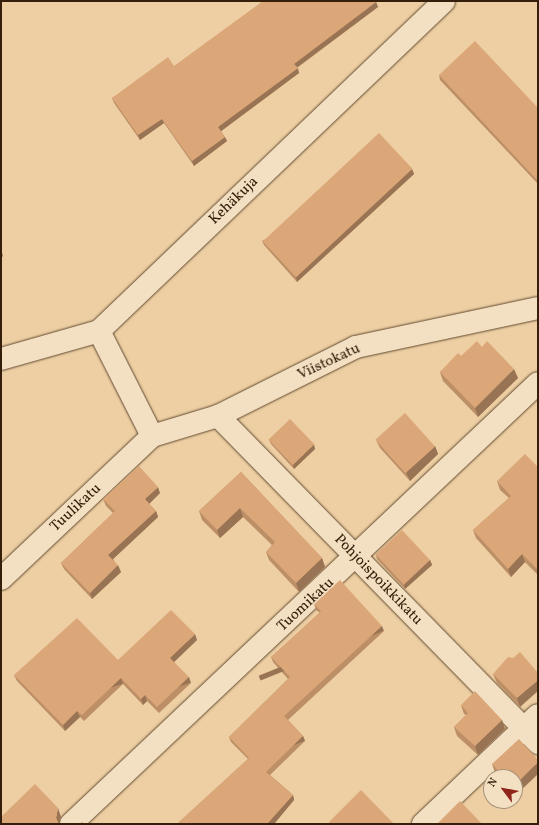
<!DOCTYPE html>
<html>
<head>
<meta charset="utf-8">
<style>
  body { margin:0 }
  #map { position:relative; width:539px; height:825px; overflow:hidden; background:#edcfa3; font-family:Vollkorn,serif }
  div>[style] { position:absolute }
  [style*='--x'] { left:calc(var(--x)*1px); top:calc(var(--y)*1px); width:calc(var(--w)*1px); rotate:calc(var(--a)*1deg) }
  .roads { filter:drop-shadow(0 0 1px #634a30) drop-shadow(0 0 1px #634a30) }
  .minor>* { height:22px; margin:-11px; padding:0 11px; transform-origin:11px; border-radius:11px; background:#f3e0c3 }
  .wall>* { inset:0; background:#bc8f67 }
  .shaded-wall>* { inset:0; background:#997454; transform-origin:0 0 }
  .building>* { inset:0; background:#dba678; transform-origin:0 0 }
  span { translate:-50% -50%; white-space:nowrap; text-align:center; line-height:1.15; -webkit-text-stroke:3px #f3e0c3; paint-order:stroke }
  .street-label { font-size:15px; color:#351e0a }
  .frame { position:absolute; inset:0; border:2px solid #351e0a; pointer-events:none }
  .north { position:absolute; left:483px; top:769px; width:40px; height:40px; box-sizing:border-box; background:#f3e0c3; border:1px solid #a79279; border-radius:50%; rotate:302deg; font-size:11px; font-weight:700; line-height:16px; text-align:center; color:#351e0a }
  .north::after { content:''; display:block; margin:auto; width:14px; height:18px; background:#8f2418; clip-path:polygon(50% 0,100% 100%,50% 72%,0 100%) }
</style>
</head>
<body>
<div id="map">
  <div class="roads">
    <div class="minor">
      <div style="--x:99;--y:331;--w:118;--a:63.2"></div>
      <div style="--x:1;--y:359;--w:102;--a:-15.9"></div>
      <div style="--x:99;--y:331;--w:477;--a:-43.7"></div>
      <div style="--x:218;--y:416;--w:458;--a:45.6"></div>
      <div style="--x:1;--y:579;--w:208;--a:-43.4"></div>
      <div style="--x:152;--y:436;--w:69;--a:-16.9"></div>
      <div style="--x:218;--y:416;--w:154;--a:-26.6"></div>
      <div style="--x:356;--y:347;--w:186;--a:-12.1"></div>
      <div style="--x:71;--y:824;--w:642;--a:-43.36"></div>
      <div style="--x:423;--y:824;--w:158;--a:-43.5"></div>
    </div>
  </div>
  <div class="wall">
    <div style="clip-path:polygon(376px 2px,378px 7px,297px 68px,299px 73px,221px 131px,227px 141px,194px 166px,164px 123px,140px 140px,114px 103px,112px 98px,174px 66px)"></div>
    <div style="clip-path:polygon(439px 75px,538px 108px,538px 184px,440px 80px)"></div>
    <div style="clip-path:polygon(412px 169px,414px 174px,297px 282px,264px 245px,262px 241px)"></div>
    <div style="clip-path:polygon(482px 347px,518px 378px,478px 417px,443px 381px,440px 372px,461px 356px)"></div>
    <div style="clip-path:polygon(269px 440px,315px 449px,294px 469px,271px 444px)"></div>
    <div style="clip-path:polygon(376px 440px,435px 446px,438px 454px,410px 481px,380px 448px)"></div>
    <div style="clip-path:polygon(538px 467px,538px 575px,525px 562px,511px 577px,476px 538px,473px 530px,509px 498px,500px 490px,497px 481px)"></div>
    <div style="clip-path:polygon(241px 472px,322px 558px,325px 567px,299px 592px,269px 560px,266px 552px,272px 545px,243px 517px,220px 538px,202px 520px,199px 511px)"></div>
    <div style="clip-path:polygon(160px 493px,149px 504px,156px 511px,158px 517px,113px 559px,121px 572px,92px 599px,64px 569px,61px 563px,113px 513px,106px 506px,103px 499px)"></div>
    <div style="clip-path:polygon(376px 555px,430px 560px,432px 565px,405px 589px,377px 559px)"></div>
    <div style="clip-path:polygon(314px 604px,384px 631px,288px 720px,303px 736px,305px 741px,270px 775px,293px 795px,294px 800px,274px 824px,177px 824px,248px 759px,231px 742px,229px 737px,288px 679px,273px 662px,271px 657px,320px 613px,316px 610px)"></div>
    <div style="clip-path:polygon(197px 640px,174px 662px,191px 683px,159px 713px,147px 701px,143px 705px,123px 684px,84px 721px,80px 717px,65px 731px,17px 681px,14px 675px,118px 660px)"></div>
    <div style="clip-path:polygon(538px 673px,520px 707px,497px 683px,493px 674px)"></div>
    <div style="clip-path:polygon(461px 705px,502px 720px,505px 729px,478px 755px,457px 736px,454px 727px,466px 715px,464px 714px)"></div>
    <div style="clip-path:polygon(538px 760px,516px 795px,515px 794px,515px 777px,499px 777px,495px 773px,492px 764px)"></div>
  </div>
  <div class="shaded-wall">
    <div style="clip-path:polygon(376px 2px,378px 7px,296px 68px,294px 64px)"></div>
    <div style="clip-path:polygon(298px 68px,299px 73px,220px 132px,218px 127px)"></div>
    <div style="clip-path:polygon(162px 119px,164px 123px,140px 140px,138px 135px)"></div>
    <div style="clip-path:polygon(225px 137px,227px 141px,194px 166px,192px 161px)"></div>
    <div style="clip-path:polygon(412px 169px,414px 174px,297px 282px,296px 277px)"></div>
    <div style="clip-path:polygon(1px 249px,3px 256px,1px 258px)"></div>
    <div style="clip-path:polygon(514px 369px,518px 378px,478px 417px,475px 408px)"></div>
    <div style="clip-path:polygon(314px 444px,315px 449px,294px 469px,293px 465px)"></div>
    <div style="clip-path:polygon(435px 446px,438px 454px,410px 481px,406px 472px)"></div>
    <div style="clip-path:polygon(158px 487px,160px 493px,147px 506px,145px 499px)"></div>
    <div style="clip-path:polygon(240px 508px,243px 517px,220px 538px,217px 530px)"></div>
    <div style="clip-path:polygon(156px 511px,158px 517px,111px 561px,108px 555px)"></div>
    <div style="clip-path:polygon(522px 554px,525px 562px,511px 577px,508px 569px)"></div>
    <div style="clip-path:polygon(322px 558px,325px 567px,299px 592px,296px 583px)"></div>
    <div style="clip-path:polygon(430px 560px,432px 565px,405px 589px,404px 585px)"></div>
    <div style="clip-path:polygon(118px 565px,121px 572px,92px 599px,90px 593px)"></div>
    <div style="left:382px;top:626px;width:5px;height:133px;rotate:68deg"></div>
    <div style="clip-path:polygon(195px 634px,197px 640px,172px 664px,170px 658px)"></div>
    <div style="left:189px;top:677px;width:6px;height:44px;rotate:72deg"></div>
    <div style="left:121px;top:678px;width:6px;height:54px;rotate:72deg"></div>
    <div style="clip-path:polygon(538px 680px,538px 691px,520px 707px,517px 698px)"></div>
    <div style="clip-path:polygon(145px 695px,147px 701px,143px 705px,141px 699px)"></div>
    <div style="clip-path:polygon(77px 711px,80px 717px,65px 731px,63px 725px)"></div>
    <div style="clip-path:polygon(502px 720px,505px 729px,478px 755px,475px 746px)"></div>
    <div style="left:303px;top:736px;width:5px;height:52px;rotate:68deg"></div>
    <div style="clip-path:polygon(538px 762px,538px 774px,516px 795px,515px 792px,515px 785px)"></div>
    <div style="clip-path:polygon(293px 795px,294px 800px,274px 824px,267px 824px)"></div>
    <div style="clip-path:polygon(58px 808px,61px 817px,59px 824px,58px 824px,56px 818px)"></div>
  </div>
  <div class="building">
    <div style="clip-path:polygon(263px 1px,375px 1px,376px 2px,294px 64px,298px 68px,218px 127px,225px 137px,192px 161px,162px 119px,138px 135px,112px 98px,168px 57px,174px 66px)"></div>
    <div style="clip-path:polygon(475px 41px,538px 108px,538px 178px,537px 180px,439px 75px)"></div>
    <div style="left:379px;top:133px;width:49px;height:159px;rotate:47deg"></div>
    <div style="clip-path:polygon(477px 341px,482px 347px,487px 341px,514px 369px,475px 408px,440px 372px,458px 353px,461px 356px)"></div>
    <div style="left:405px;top:413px;width:45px;height:40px;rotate:48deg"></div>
    <div style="left:290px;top:419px;width:35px;height:30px;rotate:46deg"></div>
    <div style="clip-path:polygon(525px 454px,538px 467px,538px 570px,522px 554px,508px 569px,473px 530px,511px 496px,497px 481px)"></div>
    <div style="clip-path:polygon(139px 466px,158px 487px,145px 499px,156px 511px,108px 555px,118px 565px,90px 593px,61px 563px,115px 511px,103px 499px)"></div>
    <div style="clip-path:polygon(241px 472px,322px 558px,296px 583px,266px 552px,275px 542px,240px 508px,217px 530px,199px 511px)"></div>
    <div style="left:402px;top:530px;width:41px;height:36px;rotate:47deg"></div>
    <div style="clip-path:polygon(340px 580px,382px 626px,284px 716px,303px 736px,266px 772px,293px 795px,267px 824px,177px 824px,249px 758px,229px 737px,290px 677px,271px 657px,321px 611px,314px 604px)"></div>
    <div style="clip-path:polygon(171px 610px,195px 634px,170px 658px,189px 677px,157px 707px,145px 695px,141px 699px,121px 678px,82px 715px,77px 711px,63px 725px,14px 675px,77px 618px,118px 660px)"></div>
    <div style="clip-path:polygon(520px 652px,538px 673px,538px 680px,517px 698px,493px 674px,508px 657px,513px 658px)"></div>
    <div style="clip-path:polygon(475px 691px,502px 720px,475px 746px,454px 727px,468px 713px,461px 705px)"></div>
    <div style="clip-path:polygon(519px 739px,538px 760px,538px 762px,515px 785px,515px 777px,504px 777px,492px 764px)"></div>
    <div style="clip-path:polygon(35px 784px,58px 808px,56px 818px,59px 824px,1px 824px,1px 817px)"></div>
    <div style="clip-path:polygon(361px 790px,394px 824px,330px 824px,329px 822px)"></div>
    <div style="clip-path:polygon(460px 801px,482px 824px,437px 824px)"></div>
    <div style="clip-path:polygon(82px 822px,84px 824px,79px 824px)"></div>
  </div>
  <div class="street-label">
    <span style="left:234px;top:201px;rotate:-44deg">Kehäkuja</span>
    <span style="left:329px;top:362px;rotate:-25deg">Viistokatu</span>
    <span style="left:76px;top:508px;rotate:-43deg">Tuulikatu</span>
    <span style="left:378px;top:580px;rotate:46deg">Pohjoispoikkikatu</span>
    <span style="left:306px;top:605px;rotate:-43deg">Tuomikatu</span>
  </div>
  <div class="frame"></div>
  <div class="north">N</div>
</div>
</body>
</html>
